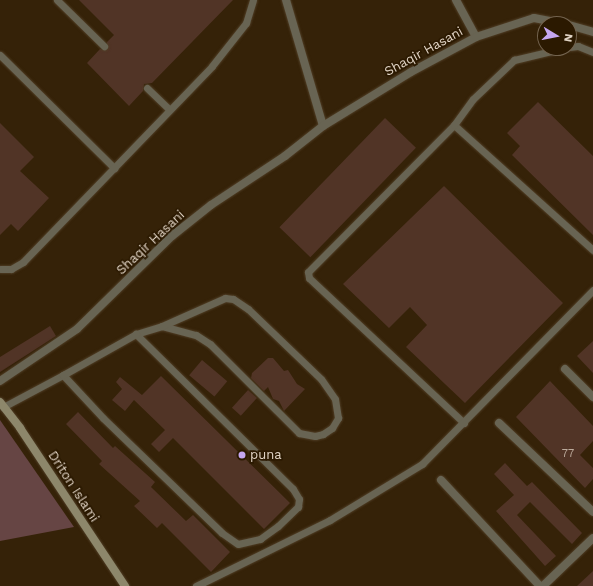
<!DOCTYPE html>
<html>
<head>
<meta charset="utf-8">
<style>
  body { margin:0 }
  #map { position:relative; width:593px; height:586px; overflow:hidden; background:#352208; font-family:"Work Sans",sans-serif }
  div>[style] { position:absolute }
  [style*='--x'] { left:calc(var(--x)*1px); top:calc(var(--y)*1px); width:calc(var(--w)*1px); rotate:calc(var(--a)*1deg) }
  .green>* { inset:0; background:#664544 }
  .building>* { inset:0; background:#513426; transform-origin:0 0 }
  .roads { filter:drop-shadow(0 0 1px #503e26) drop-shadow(0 0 1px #503e26) }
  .lane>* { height:7px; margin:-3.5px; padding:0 3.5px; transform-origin:3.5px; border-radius:3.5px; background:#686453 }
  .street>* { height:8px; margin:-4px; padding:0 4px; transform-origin:4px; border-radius:4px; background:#686453 }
  .secondary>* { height:8px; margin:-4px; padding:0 4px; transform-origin:4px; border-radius:4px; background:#8d876b }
  .dots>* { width:11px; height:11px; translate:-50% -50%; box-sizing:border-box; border:2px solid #2b1900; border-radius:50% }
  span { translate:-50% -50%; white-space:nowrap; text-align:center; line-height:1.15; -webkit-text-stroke:3.5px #2b1900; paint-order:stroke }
  .number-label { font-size:11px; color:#bcab9c }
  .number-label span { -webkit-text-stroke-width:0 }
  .street-label { font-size:13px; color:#e0d3c4 }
  .poi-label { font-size:13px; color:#e0d3c4 }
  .left { translate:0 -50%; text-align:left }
  .north { position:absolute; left:537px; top:16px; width:40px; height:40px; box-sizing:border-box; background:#2b1900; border:1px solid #73634e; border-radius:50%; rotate:100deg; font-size:11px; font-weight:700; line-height:16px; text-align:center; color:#e0d3c4 }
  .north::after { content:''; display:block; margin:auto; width:14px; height:18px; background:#c5a6f0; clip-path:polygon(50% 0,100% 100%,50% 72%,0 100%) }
</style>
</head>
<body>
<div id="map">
  <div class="green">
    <div style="clip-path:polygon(0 420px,74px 527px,0 541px)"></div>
  </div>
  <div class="building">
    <div style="clip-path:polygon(79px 0,233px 0,152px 83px,144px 84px,143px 91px,129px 106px,87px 63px,100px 49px,107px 50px,107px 42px,114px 35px)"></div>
    <div style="clip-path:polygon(538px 102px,593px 156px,593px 235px,512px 155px,520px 146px,507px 133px)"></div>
    <div style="left:385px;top:118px;width:43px;height:152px;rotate:44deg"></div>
    <div style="clip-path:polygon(0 123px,34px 157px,20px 171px,49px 198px,18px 231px,11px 224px,0 235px)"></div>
    <div style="clip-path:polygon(444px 186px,563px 303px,465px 403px,406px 347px,427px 325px,410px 307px,389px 328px,343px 284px)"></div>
    <div style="clip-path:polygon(50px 326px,56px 336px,0 372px,0 357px)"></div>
    <div style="clip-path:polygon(593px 341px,593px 373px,577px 356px)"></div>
    <div style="clip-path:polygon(268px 358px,273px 358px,284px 371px,288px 370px,297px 384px,305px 389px,284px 411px,279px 401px,273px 399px,268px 387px,264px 391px,251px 378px,252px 373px)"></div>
    <div style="left:202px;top:360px;width:33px;height:20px;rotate:40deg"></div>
    <div style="clip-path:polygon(161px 376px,290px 503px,264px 529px,173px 438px,159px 452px,151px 444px,165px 430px,134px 400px,125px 411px,112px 400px,122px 389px,116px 382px,120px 377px,142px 395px)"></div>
    <div style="clip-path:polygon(550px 381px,593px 426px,593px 441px,580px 455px,593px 468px,593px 479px,585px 488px,516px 417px)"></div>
    <div style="left:248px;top:390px;width:12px;height:24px;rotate:42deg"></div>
    <div style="clip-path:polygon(78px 412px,113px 448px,115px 446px,155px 482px,151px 487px,186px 521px,193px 515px,230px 552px,211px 572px,162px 523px,157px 528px,134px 506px,140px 501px,99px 464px,102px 461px,66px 424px)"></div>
    <div style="clip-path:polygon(505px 463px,527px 486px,532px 482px,582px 533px,572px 544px,530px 502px,517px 515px,556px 556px,545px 566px,496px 511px,514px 495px,494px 474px)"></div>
    <div style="clip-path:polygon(593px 571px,593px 586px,577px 586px)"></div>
  </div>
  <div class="roads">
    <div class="lane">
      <div style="--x:57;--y:0;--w:66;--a:44.4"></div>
      <div style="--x:569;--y:47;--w:9;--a:-6"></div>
      <div style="--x:578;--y:46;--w:16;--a:22"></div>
      <div style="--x:0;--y:55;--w:161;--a:44.7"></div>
      <div style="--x:147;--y:88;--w:30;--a:44"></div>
      <div style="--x:454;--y:125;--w:187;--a:42"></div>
      <div style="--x:0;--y:269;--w:11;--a:0"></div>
      <div style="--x:11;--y:269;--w:14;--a:-30"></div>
      <div style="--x:23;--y:262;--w:272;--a:-46"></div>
      <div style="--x:212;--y:66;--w:55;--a:-51.7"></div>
      <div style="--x:246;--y:23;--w:24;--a:-73"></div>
      <div style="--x:136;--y:334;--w:27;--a:-17"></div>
      <div style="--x:162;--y:326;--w:35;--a:15"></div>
      <div style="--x:196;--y:335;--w:17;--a:33"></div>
      <div style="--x:210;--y:344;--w:126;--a:45"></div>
      <div style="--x:299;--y:433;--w:16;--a:11"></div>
      <div style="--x:315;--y:436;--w:8;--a:-14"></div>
      <div style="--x:323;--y:434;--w:11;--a:-34"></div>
      <div style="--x:332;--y:428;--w:12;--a:-59"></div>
      <div style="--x:338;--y:418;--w:19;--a:-99"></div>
      <div style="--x:335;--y:399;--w:24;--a:-125"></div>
      <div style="--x:321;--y:379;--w:101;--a:-136.2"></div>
      <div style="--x:248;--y:309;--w:18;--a:-146"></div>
      <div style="--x:233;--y:299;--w:8;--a:-173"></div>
      <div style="--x:225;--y:298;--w:69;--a:156"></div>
      <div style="--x:3;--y:407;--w:68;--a:-28.1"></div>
      <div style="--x:63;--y:375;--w:59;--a:47.1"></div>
      <div style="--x:103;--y:418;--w:165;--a:44"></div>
      <div style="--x:222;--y:533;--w:19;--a:35"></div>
      <div style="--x:238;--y:544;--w:23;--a:-13"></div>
      <div style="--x:260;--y:539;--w:22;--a:-36"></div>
      <div style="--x:278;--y:526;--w:28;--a:-44"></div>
      <div style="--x:298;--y:507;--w:8;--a:-83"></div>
      <div style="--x:299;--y:499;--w:12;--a:-121"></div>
      <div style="--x:293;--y:489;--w:221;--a:-135.4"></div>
      <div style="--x:136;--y:334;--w:84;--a:150.7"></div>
      <div style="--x:464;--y:423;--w:212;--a:-136.9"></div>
      <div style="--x:309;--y:278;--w:6;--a:-99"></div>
      <div style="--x:308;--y:272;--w:207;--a:-45.2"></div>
      <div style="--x:454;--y:125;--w:32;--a:-54"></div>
      <div style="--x:473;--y:99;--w:57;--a:-43.6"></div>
      <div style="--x:514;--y:60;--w:51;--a:-13.5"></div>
      <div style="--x:196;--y:586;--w:149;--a:-26.2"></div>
      <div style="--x:330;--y:520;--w:108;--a:-31.3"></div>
      <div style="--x:422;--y:464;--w:244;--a:-45.5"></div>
    </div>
    <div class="street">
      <div style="--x:286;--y:0;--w:131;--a:73.6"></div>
      <div style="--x:456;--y:0;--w:42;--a:61.6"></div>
      <div style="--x:569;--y:25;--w:25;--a:16"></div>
      <div style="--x:565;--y:369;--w:40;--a:45"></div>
      <div style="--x:0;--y:381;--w:93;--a:-34"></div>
      <div style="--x:77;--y:329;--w:133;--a:-44.4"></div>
      <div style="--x:172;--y:236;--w:50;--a:-38.5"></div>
      <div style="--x:211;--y:205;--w:89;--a:-33.5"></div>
      <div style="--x:285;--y:156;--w:48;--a:-38.3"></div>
      <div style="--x:323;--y:126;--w:103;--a:-31.5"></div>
      <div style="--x:411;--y:72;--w:74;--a:-28.3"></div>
      <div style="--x:476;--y:37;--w:61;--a:-18.1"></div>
      <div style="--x:534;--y:18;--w:33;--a:11"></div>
      <div style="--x:499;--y:423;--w:129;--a:43.4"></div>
      <div style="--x:441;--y:480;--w:145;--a:47"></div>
      <div style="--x:543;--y:586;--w:69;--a:-43.8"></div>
    </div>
    <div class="secondary">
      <div style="--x:0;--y:402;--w:33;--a:52"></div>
      <div style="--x:20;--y:428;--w:190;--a:56.4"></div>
    </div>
  </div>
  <div class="dots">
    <div style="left:242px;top:455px;background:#c5a6f0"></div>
  </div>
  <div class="number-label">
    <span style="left:568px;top:454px">77</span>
  </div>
  <div class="street-label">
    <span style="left:424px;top:52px;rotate:-29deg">Shaqir Hasani</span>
    <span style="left:151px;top:243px;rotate:-43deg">Shaqir Hasani</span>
    <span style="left:73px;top:487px;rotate:57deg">Driton Islami</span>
  </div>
  <div class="poi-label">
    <span class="left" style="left:250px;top:455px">puna</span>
  </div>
  <div class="north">N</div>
</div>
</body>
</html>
